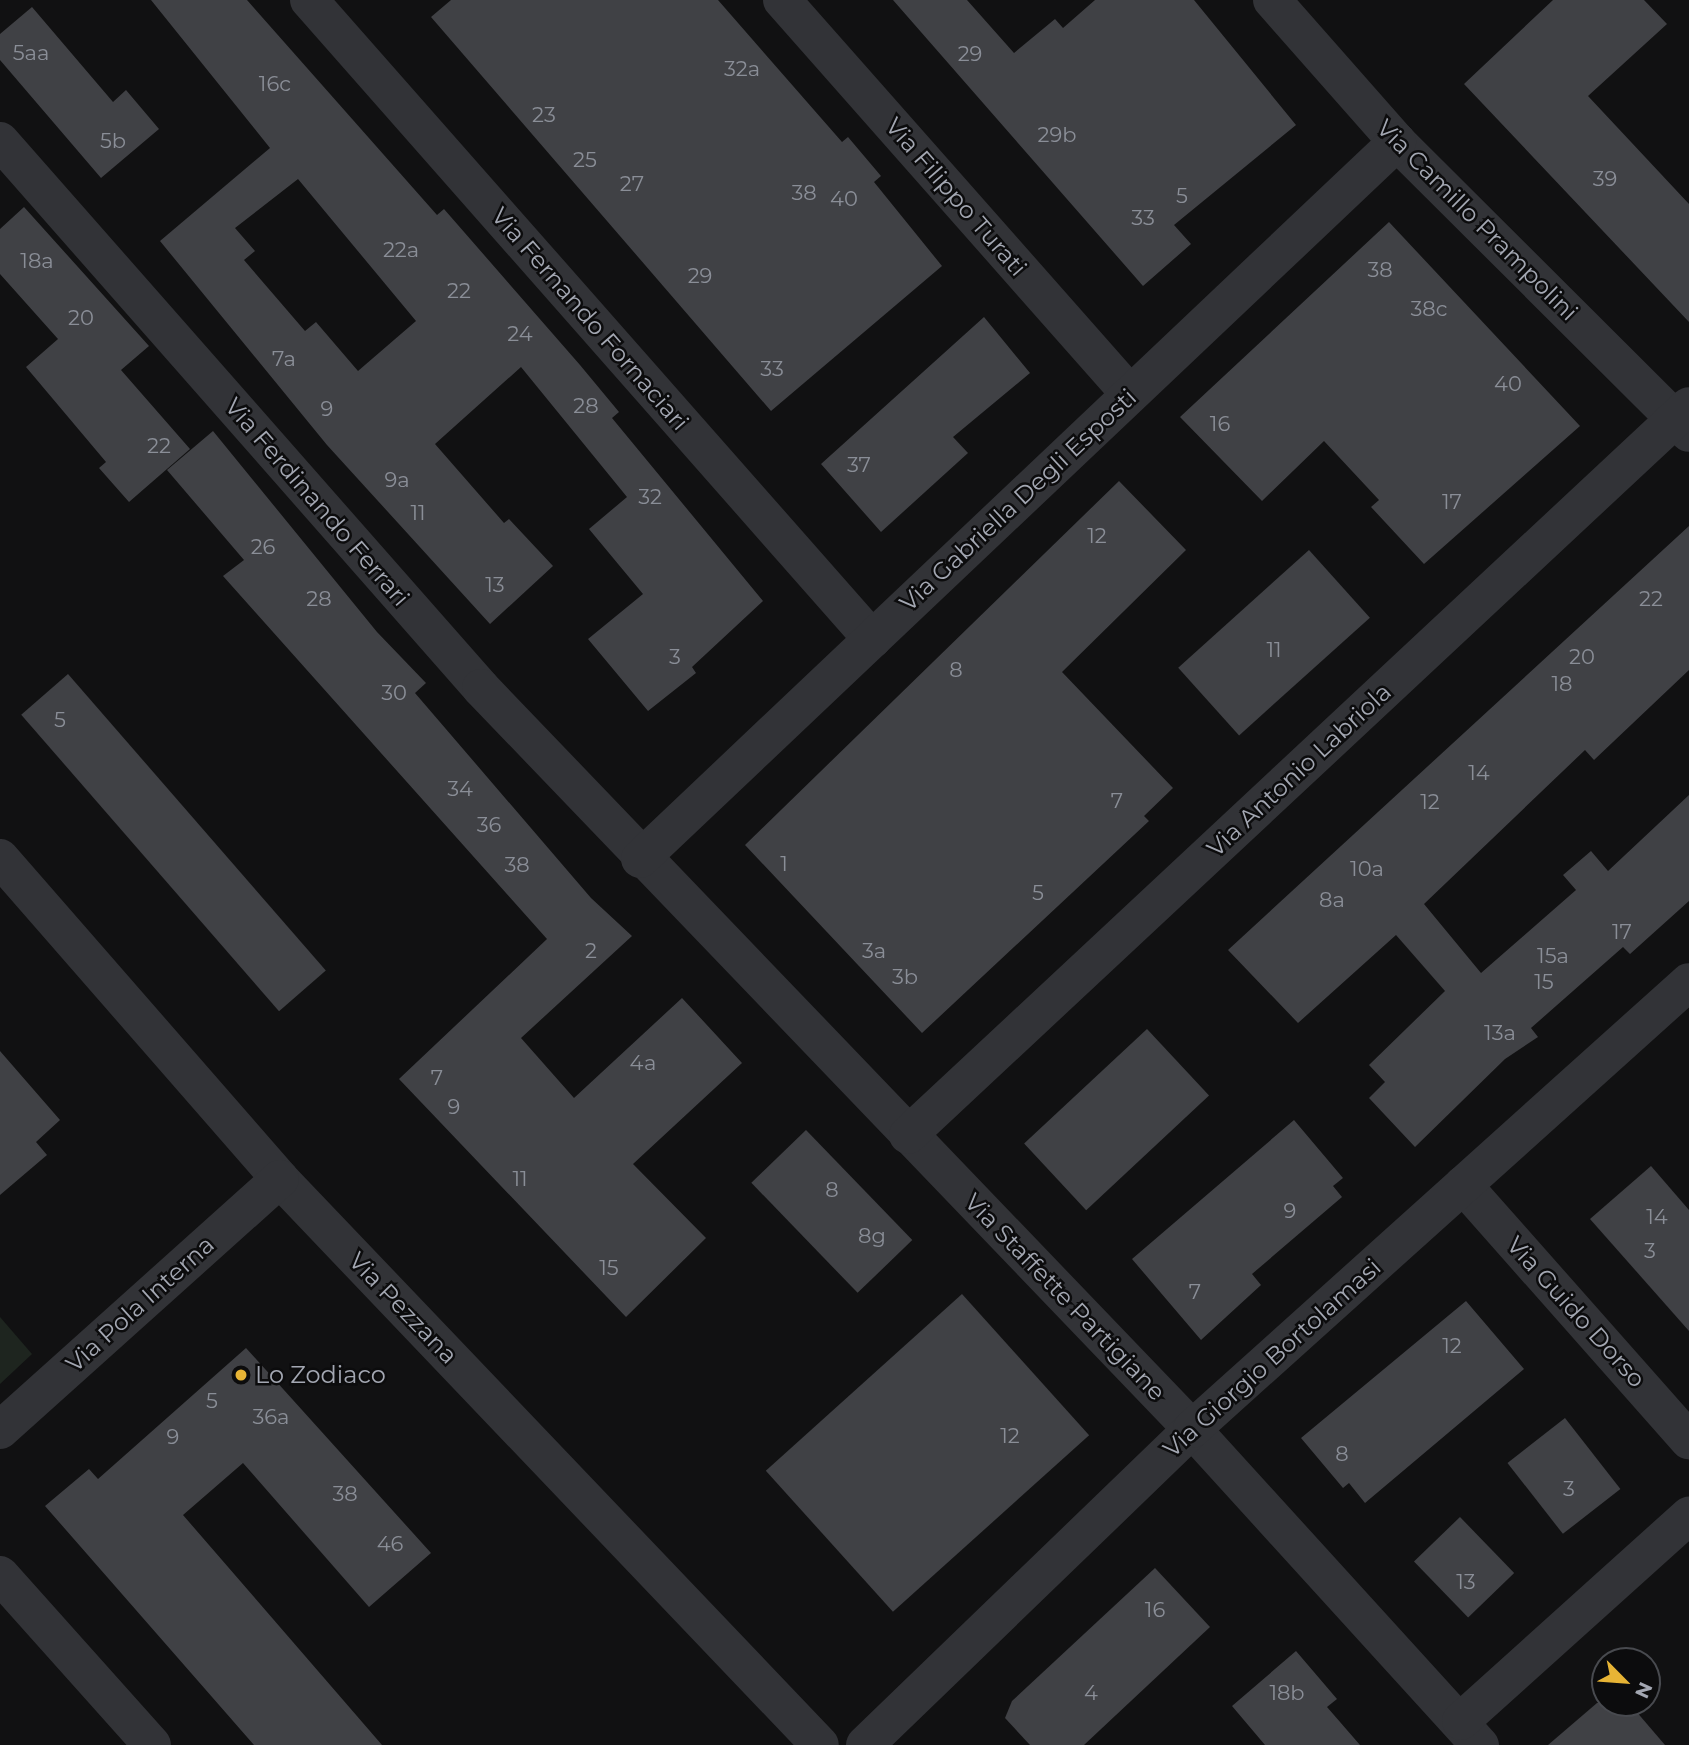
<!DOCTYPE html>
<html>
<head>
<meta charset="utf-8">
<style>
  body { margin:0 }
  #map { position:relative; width:1689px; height:1745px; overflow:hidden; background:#111112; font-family:Montserrat,sans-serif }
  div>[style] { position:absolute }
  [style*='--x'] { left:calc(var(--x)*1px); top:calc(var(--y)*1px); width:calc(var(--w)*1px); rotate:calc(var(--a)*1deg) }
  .green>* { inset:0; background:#1e251f }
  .building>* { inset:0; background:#404145; transform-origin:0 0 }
  .minor>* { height:38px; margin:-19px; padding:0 19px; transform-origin:19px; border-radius:19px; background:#323337 }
  .dots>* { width:19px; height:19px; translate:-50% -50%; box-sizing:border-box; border:4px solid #0c0c0d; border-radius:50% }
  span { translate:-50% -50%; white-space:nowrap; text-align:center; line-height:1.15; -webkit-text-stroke:5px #0c0c0d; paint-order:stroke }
  .number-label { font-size:21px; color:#8a8e97 }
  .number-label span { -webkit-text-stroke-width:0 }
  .street-label { font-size:24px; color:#a3a7b2 }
  .poi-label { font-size:24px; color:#a3a7b2 }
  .left { translate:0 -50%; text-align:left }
  .north { position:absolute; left:1591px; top:1647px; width:70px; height:70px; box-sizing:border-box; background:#0c0c0d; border:2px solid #484a4f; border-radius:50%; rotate:115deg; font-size:19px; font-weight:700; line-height:28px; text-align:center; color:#a3a7b2 }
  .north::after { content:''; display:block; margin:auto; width:24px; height:32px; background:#e7b435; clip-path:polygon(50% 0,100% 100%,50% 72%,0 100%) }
</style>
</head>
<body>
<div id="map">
  <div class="green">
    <div style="clip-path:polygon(0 1317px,32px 1354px,0 1384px)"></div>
  </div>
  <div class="building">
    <div style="clip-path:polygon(evenodd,151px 0,247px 0,437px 215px,444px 209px,580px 365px,619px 412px,612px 418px,763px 601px,692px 667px,696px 673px,648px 711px,588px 639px,643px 594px,589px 529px,627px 497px,521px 367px,435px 444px,504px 523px,509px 519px,553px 566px,490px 624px,327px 445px,160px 241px,270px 148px,151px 0,298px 179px,416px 321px,358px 371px,316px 322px,305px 331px,244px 260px,255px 251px,235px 228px,298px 179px)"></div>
    <div style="clip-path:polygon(451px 0,718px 0,842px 142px,848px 137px,881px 176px,874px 182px,942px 266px,771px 411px,431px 17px)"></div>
    <div style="clip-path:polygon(893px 0,967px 0,1014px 53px,1055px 19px,1063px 28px,1095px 0,1194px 0,1296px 125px,1174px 225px,1191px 244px,1143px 286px)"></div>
    <div style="clip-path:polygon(1553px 0,1644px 0,1667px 24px,1588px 96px,1689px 204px,1689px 322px,1464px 84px)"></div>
    <div style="clip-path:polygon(32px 7px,113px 102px,126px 90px,159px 129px,101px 178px,0 60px,0 34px)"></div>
    <div style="clip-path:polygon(24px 207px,149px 346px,121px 370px,190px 449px,129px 502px,99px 468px,106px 462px,26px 367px,58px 339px,0 274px,0 229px)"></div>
    <div style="clip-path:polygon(1389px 222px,1580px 426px,1424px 564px,1371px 507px,1379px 500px,1324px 441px,1262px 501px,1180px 417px)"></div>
    <div style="clip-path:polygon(984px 317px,1030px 373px,953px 437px,968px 453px,881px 532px,821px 464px)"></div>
    <div style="clip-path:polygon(213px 431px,377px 632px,426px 683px,415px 693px,591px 898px,632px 936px,521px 1038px,574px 1098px,682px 998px,742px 1063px,633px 1164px,706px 1238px,626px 1317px,399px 1079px,547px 939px,223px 576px,244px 560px,167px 470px)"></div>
    <div style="clip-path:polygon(1119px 481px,1186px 550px,1062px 672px,1173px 788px,1144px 816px,1149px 821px,922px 1033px,745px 845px)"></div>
    <div style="clip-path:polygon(1689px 526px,1689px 670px,1594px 760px,1585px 750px,1424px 904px,1481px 973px,1576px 890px,1563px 875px,1591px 851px,1608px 871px,1689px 795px,1689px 901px,1630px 954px,1623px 947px,1531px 1028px,1538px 1037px,1505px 1059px,1415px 1147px,1369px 1098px,1385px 1082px,1369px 1065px,1445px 991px,1396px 935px,1298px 1023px,1228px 950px)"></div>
    <div style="left:1309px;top:550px;width:91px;height:176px;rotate:48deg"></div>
    <div style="left:68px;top:674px;width:393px;height:62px;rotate:49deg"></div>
    <div style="left:1147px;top:1029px;width:91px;height:168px;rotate:47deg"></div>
    <div style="clip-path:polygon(0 1051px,60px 1120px,36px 1142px,47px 1155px,0 1195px)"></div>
    <div style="clip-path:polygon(1294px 1120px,1343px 1178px,1333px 1186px,1342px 1197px,1252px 1274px,1261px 1285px,1201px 1340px,1132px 1259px)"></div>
    <div style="left:806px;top:1130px;width:153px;height:76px;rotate:46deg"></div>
    <div style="clip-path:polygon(1651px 1166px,1689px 1210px,1689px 1331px,1590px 1219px)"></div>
    <div style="left:962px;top:1294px;width:190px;height:264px;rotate:48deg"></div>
    <div style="clip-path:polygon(1466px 1301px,1524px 1369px,1365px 1503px,1349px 1483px,1343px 1488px,1301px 1438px)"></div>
    <div style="clip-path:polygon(246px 1348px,431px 1553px,369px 1607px,243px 1463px,183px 1515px,382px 1745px,254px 1745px,45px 1506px,89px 1469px,98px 1479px)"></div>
    <div style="left:1565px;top:1418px;width:90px;height:73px;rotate:52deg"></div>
    <div style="left:1460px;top:1517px;width:78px;height:64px;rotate:46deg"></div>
    <div style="clip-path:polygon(1155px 1568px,1210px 1627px,1084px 1745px,1030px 1745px,1005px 1718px,1012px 1701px)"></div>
    <div style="clip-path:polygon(1296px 1651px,1337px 1699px,1327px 1707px,1360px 1745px,1265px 1745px,1232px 1706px)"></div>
    <div style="clip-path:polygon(1597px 1703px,1629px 1703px,1665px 1745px,1548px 1745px)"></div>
  </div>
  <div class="minor">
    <div style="--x:309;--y:0;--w:852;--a:48.62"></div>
    <div style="--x:782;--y:0;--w:526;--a:48.55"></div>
    <div style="--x:1272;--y:0;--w:189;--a:48.6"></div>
    <div style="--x:1397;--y:142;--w:412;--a:44.9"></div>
    <div style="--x:0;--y:141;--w:728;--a:48.67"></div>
    <div style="--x:481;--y:688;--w:1027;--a:46.18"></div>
    <div style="--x:1192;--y:1429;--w:428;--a:47.7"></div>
    <div style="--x:0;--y:858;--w:426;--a:48.9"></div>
    <div style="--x:280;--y:1179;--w:782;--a:46.35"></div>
    <div style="--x:640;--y:859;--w:1043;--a:-43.45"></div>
    <div style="--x:908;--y:1135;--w:1068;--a:-43.03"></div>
    <div style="--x:1463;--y:1185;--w:341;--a:48.5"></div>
    <div style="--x:0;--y:1430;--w:376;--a:-41.9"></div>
    <div style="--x:0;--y:1575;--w:228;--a:48.2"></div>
    <div style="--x:1461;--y:1721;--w:307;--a:-42"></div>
    <div style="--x:865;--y:1745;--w:455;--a:-44"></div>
    <div style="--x:1192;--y:1429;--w:668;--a:-41.97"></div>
  </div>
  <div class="dots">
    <div style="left:241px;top:1375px;background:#e7b435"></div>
  </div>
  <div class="number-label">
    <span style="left:31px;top:53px">5aa</span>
    <span style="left:970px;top:54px">29</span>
    <span style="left:742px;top:69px">32a</span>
    <span style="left:275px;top:84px">16c</span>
    <span style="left:544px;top:115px">23</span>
    <span style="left:1057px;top:135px">29b</span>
    <span style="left:113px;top:141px">5b</span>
    <span style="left:585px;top:160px">25</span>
    <span style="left:1605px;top:179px">39</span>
    <span style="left:632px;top:184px">27</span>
    <span style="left:804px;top:193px">38</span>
    <span style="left:1182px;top:196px">5</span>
    <span style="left:844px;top:199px">40</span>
    <span style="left:1143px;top:218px">33</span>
    <span style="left:401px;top:250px">22a</span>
    <span style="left:37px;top:261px">18a</span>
    <span style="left:1380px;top:270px">38</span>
    <span style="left:700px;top:276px">29</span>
    <span style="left:459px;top:291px">22</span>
    <span style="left:1429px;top:309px">38c</span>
    <span style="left:81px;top:318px">20</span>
    <span style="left:520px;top:334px">24</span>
    <span style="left:284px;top:359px">7a</span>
    <span style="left:772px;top:369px">33</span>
    <span style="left:1508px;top:384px">40</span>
    <span style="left:586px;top:406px">28</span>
    <span style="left:327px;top:409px">9</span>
    <span style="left:1220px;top:424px">16</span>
    <span style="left:159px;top:446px">22</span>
    <span style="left:859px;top:465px">37</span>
    <span style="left:397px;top:480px">9a</span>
    <span style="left:650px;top:497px">32</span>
    <span style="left:1452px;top:502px">17</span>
    <span style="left:418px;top:513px">11</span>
    <span style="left:1097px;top:536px">12</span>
    <span style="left:263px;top:547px">26</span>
    <span style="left:495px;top:585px">13</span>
    <span style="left:319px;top:599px">28</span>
    <span style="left:1651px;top:599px">22</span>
    <span style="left:1274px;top:650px">11</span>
    <span style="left:675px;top:657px">3</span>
    <span style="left:1582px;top:657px">20</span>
    <span style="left:956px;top:670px">8</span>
    <span style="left:1562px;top:684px">18</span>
    <span style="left:394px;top:693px">30</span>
    <span style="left:60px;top:720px">5</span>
    <span style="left:1479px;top:773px">14</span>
    <span style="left:460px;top:789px">34</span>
    <span style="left:1117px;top:801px">7</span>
    <span style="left:1430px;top:802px">12</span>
    <span style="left:489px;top:825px">36</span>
    <span style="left:784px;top:864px">1</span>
    <span style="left:517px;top:865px">38</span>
    <span style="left:1367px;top:869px">10a</span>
    <span style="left:1038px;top:893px">5</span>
    <span style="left:1332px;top:900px">8a</span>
    <span style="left:1622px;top:932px">17</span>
    <span style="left:591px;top:951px">2</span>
    <span style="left:874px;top:951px">3a</span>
    <span style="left:1553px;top:956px">15a</span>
    <span style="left:905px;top:977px">3b</span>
    <span style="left:1544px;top:982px">15</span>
    <span style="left:1500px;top:1033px">13a</span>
    <span style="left:643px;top:1063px">4a</span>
    <span style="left:437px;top:1078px">7</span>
    <span style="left:454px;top:1107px">9</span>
    <span style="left:520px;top:1179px">11</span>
    <span style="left:832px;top:1190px">8</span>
    <span style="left:1290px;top:1211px">9</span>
    <span style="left:1657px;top:1217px">14</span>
    <span style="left:872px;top:1236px">8g</span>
    <span style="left:1650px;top:1251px">3</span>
    <span style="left:609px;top:1268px">15</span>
    <span style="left:1195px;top:1292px">7</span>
    <span style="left:1452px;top:1346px">12</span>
    <span style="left:212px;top:1401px">5</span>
    <span style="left:271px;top:1417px">36a</span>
    <span style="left:1010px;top:1436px">12</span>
    <span style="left:173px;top:1437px">9</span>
    <span style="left:1342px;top:1454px">8</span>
    <span style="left:1569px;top:1489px">3</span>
    <span style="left:345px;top:1494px">38</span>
    <span style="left:390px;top:1544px">46</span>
    <span style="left:1466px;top:1582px">13</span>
    <span style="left:1155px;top:1610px">16</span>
    <span style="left:1091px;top:1693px">4</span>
    <span style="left:1287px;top:1693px">18b</span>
  </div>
  <div class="street-label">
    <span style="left:956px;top:197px;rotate:49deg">Via Filippo Turati</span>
    <span style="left:1477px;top:220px;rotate:45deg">Via Camillo Prampolini</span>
    <span style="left:590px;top:319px;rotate:49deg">Via Fernando Fornaciari</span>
    <span style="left:1018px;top:500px;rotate:-43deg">Via Gabriella Degli Esposti</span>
    <span style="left:317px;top:502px;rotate:49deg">Via Ferdinando Ferrari</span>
    <span style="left:1299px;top:770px;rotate:-43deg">Via Antonio Labriola</span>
    <span style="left:1065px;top:1297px;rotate:46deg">Via Staffette Partigiane</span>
    <span style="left:140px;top:1304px;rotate:-42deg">Via Pola Interna</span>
    <span style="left:403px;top:1308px;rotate:46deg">Via Pezzana</span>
    <span style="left:1576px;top:1312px;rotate:48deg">Via Guido Dorso</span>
    <span style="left:1272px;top:1358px;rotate:-42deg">Via Giorgio Bortolamasi</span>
  </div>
  <div class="poi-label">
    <span class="left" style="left:255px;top:1375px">Lo Zodiaco</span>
  </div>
  <div class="north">N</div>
</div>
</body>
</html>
